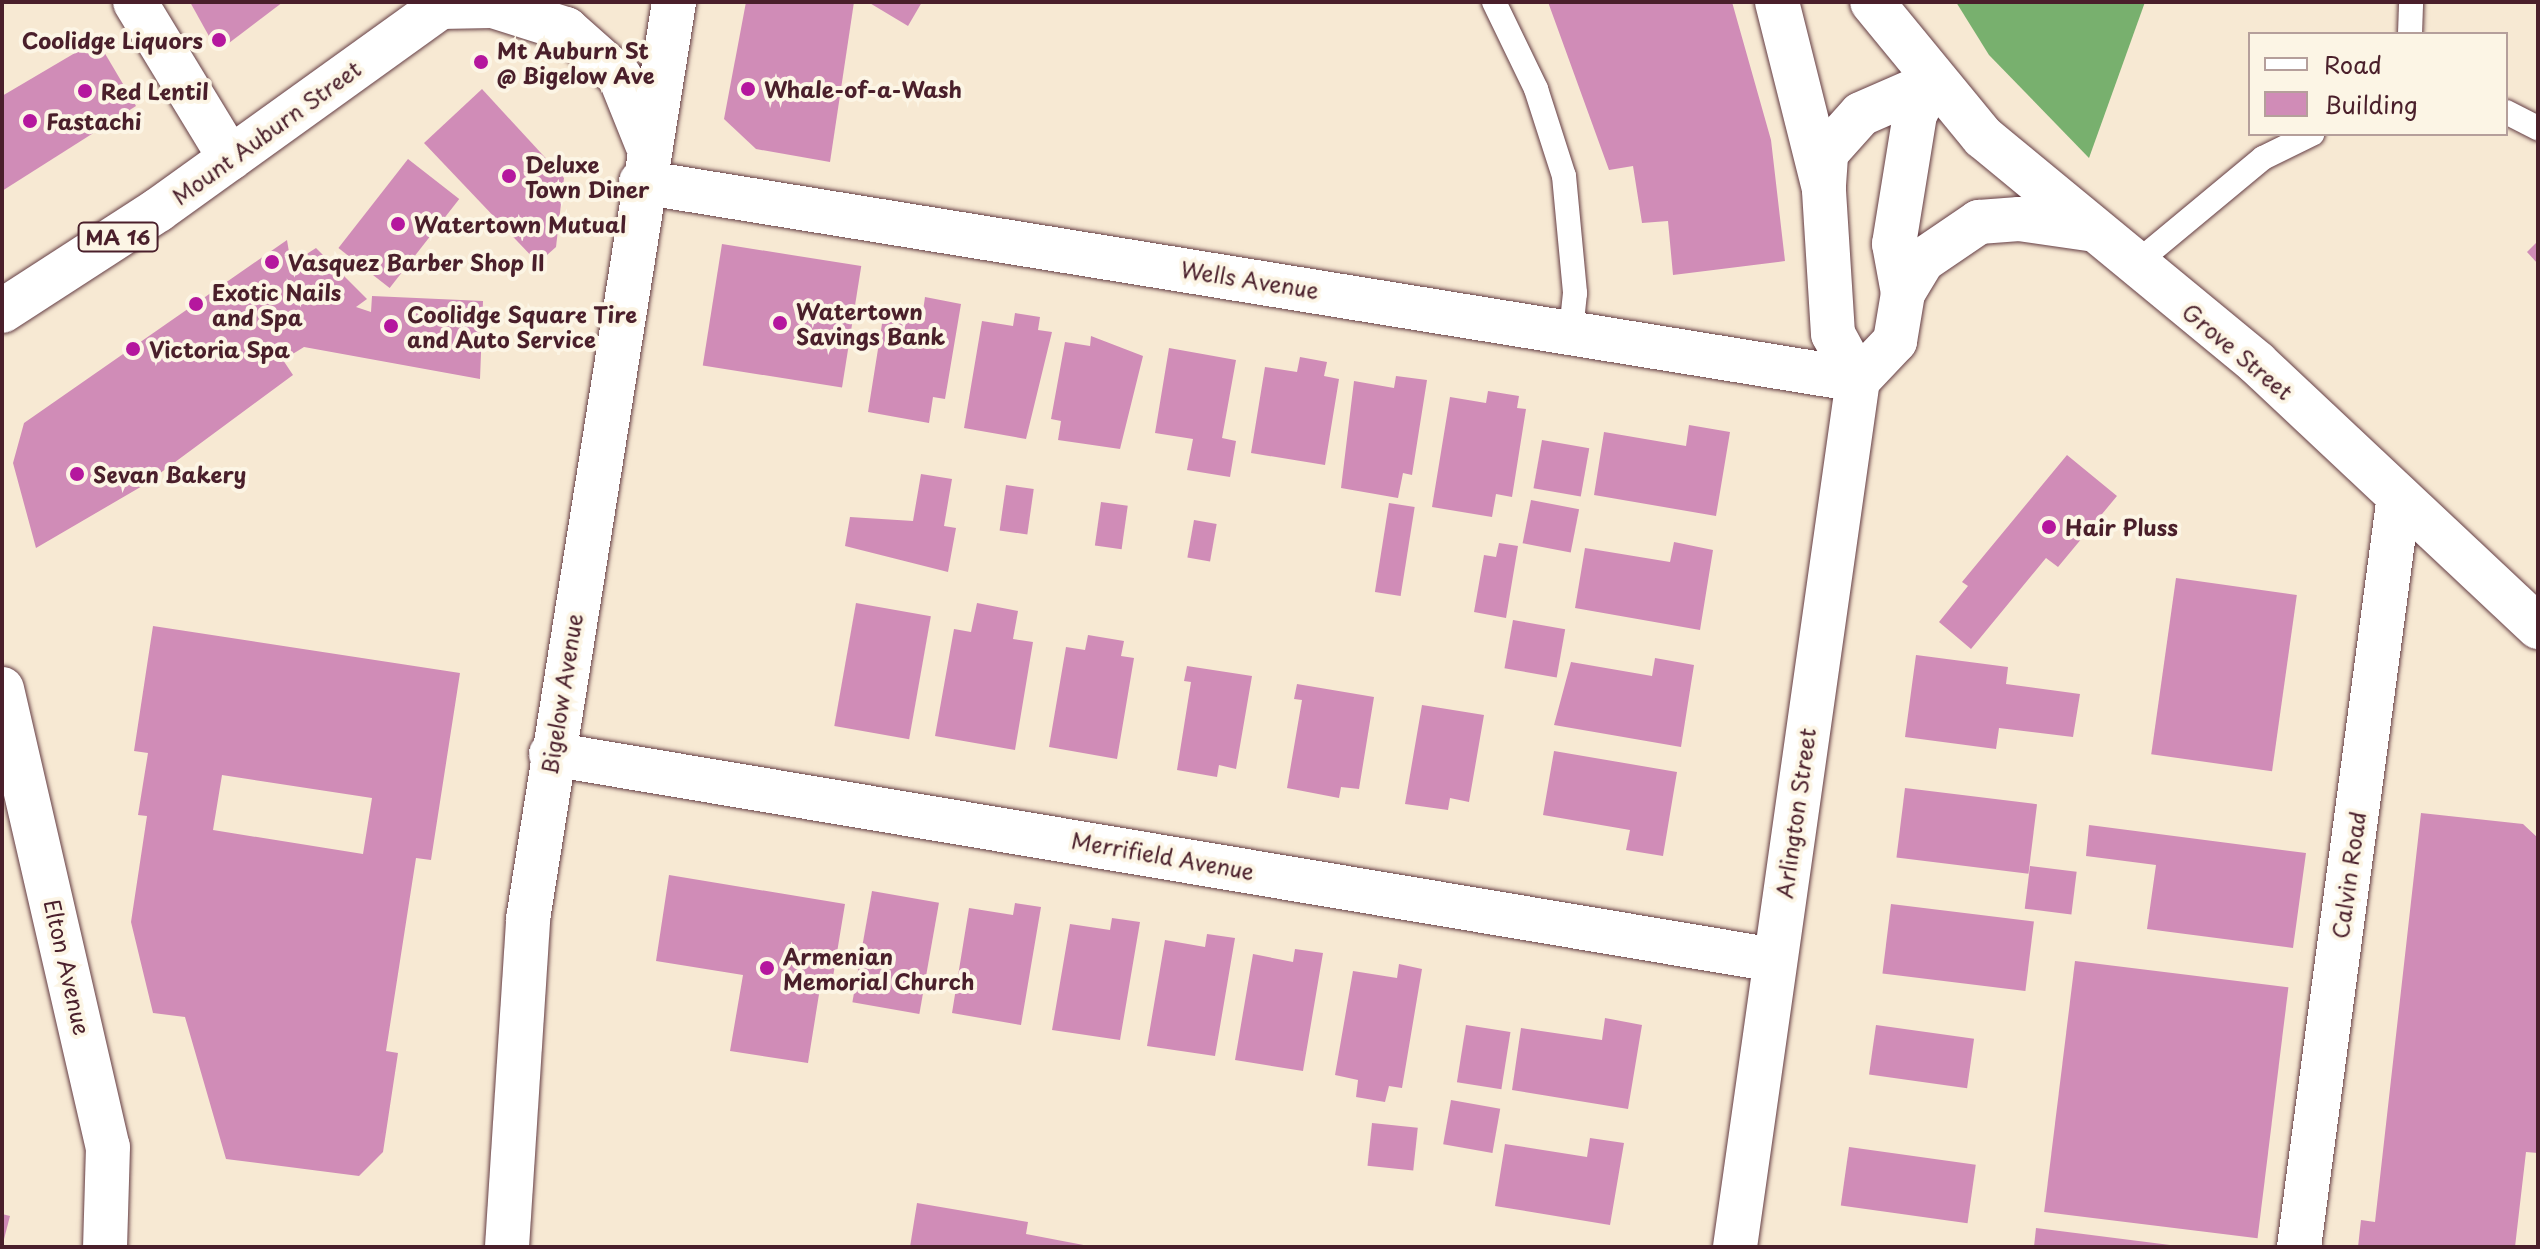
<!DOCTYPE html>
<html>
<head>
<meta charset="utf-8">
<style>
  body { margin:0 }
  #map { position:relative; width:2540px; height:1249px; overflow:hidden; background:#f7e9d3; font-family:"Playpen Sans",sans-serif }
  div>[style] { position:absolute }
  [style*='--x'] { left:calc(var(--x)*1px); top:calc(var(--y)*1px); width:calc(var(--w)*1px); rotate:calc(var(--a)*1deg) }
  .forest>* { inset:0; background:#78b06e }
  .building>* { inset:0; background:#d08cb7; transform-origin:0 0 }
  .roads { filter:drop-shadow(0 0 2px #643d44) drop-shadow(0 0 2px #643d44) }
  .lane>* { height:24px; margin:-12px; padding:0 12px; transform-origin:12px; border-radius:12px; background:#fff }
  .street>* { height:44px; margin:-22px; padding:0 22px; transform-origin:22px; border-radius:22px; background:#fff }
  .secondary>* { height:44px; margin:-22px; padding:0 22px; transform-origin:22px; border-radius:22px; background:#fff }
  .primary>* { height:44px; margin:-22px; padding:0 22px; transform-origin:22px; border-radius:22px; background:#fff }
  .dots>* { width:22px; height:22px; translate:-50% -50%; box-sizing:border-box; border:4px solid #fcf5e5; border-radius:50% }
  span { translate:-50% -50%; white-space:nowrap; text-align:center; line-height:1.15; -webkit-text-stroke:8px #fcf5e5; paint-order:stroke }
  .shield-label span { padding:2px 6px; background:#fcf5e5; border:2px solid; border-radius:6px; -webkit-text-stroke-width:0 }
  .shield-label { font-size:20px; color:#4a1f2b; font-weight:700 }
  .poi-label { font-size:22px; color:#4a1f2b; font-weight:700 }
  .right { translate:-100% -50%; text-align:right }
  .left { translate:0 -50%; text-align:left }
  .street-label { font-size:22px; color:#4a1f2b }
  .frame { position:absolute; inset:0; border:4px solid #4a1f2b; pointer-events:none }
  .legend { position:absolute; left:2248px; top:32px; width:260px; height:104px; box-sizing:border-box; background:#fcf5e5; border:2px solid #b59f9b; margin:0; padding:10px 14px; list-style:none; font-size:24px; color:#4a1f2b }
  .legend li { display:flex; align-items:center; gap:16px; height:40px }
  .legend b { width:40px; border:2px solid #b59f9b }
</style>
</head>
<body>
<div id="map">
  <div class="forest">
    <div style="clip-path:polygon(1956px 2px,2145px 2px,2089px 158px,1989px 55px)"></div>
  </div>
  <div class="building">
    <div style="clip-path:polygon(190px 2px,283px 2px,229px 43px,210px 38px)"></div>
    <div style="clip-path:polygon(746px 2px,854px 2px,830px 162px,756px 149px,724px 119px)"></div>
    <div style="clip-path:polygon(868px 2px,922px 2px,908px 26px)"></div>
    <div style="clip-path:polygon(1548px 2px,1732px 2px,1771px 140px,1785px 261px,1673px 275px,1668px 221px,1642px 223px,1633px 166px,1609px 170px)"></div>
    <div style="clip-path:polygon(97px 40px,136px 106px,2px 191px,2px 96px)"></div>
    <div style="clip-path:polygon(482px 89px,564px 178px,556px 247px,538px 263px,424px 143px)"></div>
    <div style="left:408px;top:159px;width:65px;height:113px;rotate:38deg"></div>
    <div style="clip-path:polygon(287px 240px,291px 264px,316px 248px,367px 299px,356px 307px,371px 312px,372px 296px,483px 301px,480px 379px,304px 347px,283px 360px,293px 375px,144px 485px,36px 548px,13px 463px,24px 423px)"></div>
    <div style="clip-path:polygon(2538px 241px,2538px 264px,2527px 252px)"></div>
    <div style="left:722px;top:244px;width:141px;height:123px;rotate:9deg"></div>
    <div style="clip-path:polygon(925px 297px,961px 304px,945px 399px,933px 397px,929px 423px,868px 412px,885px 305px,923px 311px)"></div>
    <div style="clip-path:polygon(1015px 313px,1040px 317px,1038px 330px,1052px 332px,1026px 439px,964px 428px,982px 321px,1013px 326px)"></div>
    <div style="clip-path:polygon(1091px 336px,1143px 356px,1120px 449px,1058px 440px,1061px 421px,1051px 419px,1065px 342px,1090px 346px)"></div>
    <div style="clip-path:polygon(1169px 348px,1236px 360px,1222px 438px,1236px 441px,1230px 477px,1187px 470px,1193px 439px,1155px 433px)"></div>
    <div style="clip-path:polygon(1300px 357px,1327px 362px,1324px 376px,1339px 379px,1325px 465px,1251px 453px,1265px 367px,1297px 372px)"></div>
    <div style="clip-path:polygon(1396px 376px,1427px 380px,1412px 475px,1403px 473px,1398px 498px,1341px 488px,1354px 381px,1394px 388px)"></div>
    <div style="clip-path:polygon(1488px 391px,1519px 396px,1517px 408px,1526px 409px,1512px 497px,1496px 494px,1492px 517px,1432px 507px,1450px 397px,1486px 403px)"></div>
    <div style="clip-path:polygon(1689px 425px,1730px 432px,1716px 516px,1594px 495px,1604px 432px,1686px 446px)"></div>
    <div style="left:1542px;top:440px;width:48px;height:49px;rotate:10deg"></div>
    <div style="clip-path:polygon(2067px 455px,2117px 496px,2058px 567px,2046px 558px,1971px 649px,1939px 622px,1968px 586px,1962px 582px)"></div>
    <div style="clip-path:polygon(921px 474px,952px 479px,944px 526px,956px 528px,948px 572px,845px 546px,850px 517px,913px 521px)"></div>
    <div style="left:1006px;top:485px;width:28px;height:46px;rotate:8deg"></div>
    <div style="left:1531px;top:500px;width:49px;height:44px;rotate:11deg"></div>
    <div style="left:1101px;top:502px;width:27px;height:44px;rotate:8deg"></div>
    <div style="left:1389px;top:503px;width:26px;height:90px;rotate:9deg"></div>
    <div style="left:1194px;top:520px;width:23px;height:38px;rotate:10deg"></div>
    <div style="clip-path:polygon(1674px 542px,1713px 550px,1700px 630px,1575px 608px,1585px 548px,1670px 562px)"></div>
    <div style="clip-path:polygon(1499px 543px,1518px 546px,1506px 618px,1474px 612px,1484px 555px,1496px 557px)"></div>
    <div style="left:2176px;top:578px;width:122px;height:178px;rotate:8deg"></div>
    <div style="left:856px;top:603px;width:76px;height:125px;rotate:10deg"></div>
    <div style="clip-path:polygon(977px 603px,1018px 611px,1013px 639px,1033px 642px,1015px 750px,935px 736px,954px 629px,971px 632px)"></div>
    <div style="left:1513px;top:620px;width:53px;height:49px;rotate:10deg"></div>
    <div style="clip-path:polygon(evenodd,153px 626px,460px 673px,431px 860px,416px 858px,386px 1051px,398px 1053px,383px 1152px,359px 1176px,226px 1159px,185px 1017px,153px 1013px,131px 922px,147px 816px,138px 815px,148px 753px,134px 751px,153px 626px,222px 775px,372px 798px,363px 854px,213px 830px,222px 775px)"></div>
    <div style="clip-path:polygon(1088px 635px,1124px 641px,1121px 656px,1134px 658px,1117px 759px,1049px 747px,1066px 647px,1085px 650px)"></div>
    <div style="clip-path:polygon(1916px 655px,2008px 667px,2006px 684px,2080px 694px,2073px 737px,1999px 728px,1996px 749px,1905px 737px)"></div>
    <div style="clip-path:polygon(1655px 658px,1694px 665px,1681px 747px,1554px 725px,1571px 662px,1652px 676px)"></div>
    <div style="clip-path:polygon(1187px 666px,1252px 676px,1236px 769px,1219px 765px,1217px 777px,1177px 770px,1191px 682px,1184px 681px)"></div>
    <div style="clip-path:polygon(1297px 684px,1374px 697px,1359px 789px,1341px 787px,1339px 798px,1287px 788px,1302px 700px,1294px 699px)"></div>
    <div style="clip-path:polygon(1422px 705px,1484px 715px,1469px 802px,1450px 798px,1448px 810px,1405px 804px)"></div>
    <div style="clip-path:polygon(1554px 751px,1677px 772px,1663px 856px,1626px 850px,1630px 830px,1543px 815px)"></div>
    <div style="left:1905px;top:788px;width:133px;height:70px;rotate:7deg"></div>
    <div style="clip-path:polygon(2421px 813px,2523px 824px,2538px 838px,2538px 1153px,2526px 1152px,2515px 1247px,2358px 1247px,2361px 1220px,2375px 1222px)"></div>
    <div style="clip-path:polygon(2089px 825px,2306px 853px,2293px 948px,2147px 929px,2156px 865px,2086px 856px)"></div>
    <div style="left:2030px;top:866px;width:47px;height:43px;rotate:7deg"></div>
    <div style="clip-path:polygon(669px 875px,845px 904px,831px 989px,820px 988px,808px 1063px,730px 1051px,743px 975px,656px 961px)"></div>
    <div style="left:872px;top:891px;width:68px;height:113px;rotate:10deg"></div>
    <div style="clip-path:polygon(1015px 903px,1041px 907px,1021px 1025px,952px 1013px,969px 908px,1013px 915px)"></div>
    <div style="left:1891px;top:904px;width:144px;height:70px;rotate:7deg"></div>
    <div style="clip-path:polygon(1112px 918px,1140px 922px,1120px 1040px,1052px 1030px,1070px 924px,1110px 930px)"></div>
    <div style="clip-path:polygon(1207px 934px,1235px 938px,1215px 1056px,1147px 1046px,1165px 940px,1205px 947px)"></div>
    <div style="clip-path:polygon(1295px 949px,1323px 953px,1303px 1071px,1235px 1060px,1253px 954px,1293px 962px)"></div>
    <div style="left:2075px;top:961px;width:215px;height:253px;rotate:7deg"></div>
    <div style="clip-path:polygon(1399px 964px,1422px 969px,1402px 1088px,1389px 1086px,1385px 1102px,1356px 1097px,1358px 1080px,1335px 1075px,1353px 971px,1397px 978px)"></div>
    <div style="clip-path:polygon(1605px 1018px,1642px 1025px,1628px 1109px,1512px 1090px,1521px 1028px,1602px 1040px)"></div>
    <div style="left:1466px;top:1025px;width:45px;height:58px;rotate:9deg"></div>
    <div style="left:1876px;top:1025px;width:99px;height:50px;rotate:8deg"></div>
    <div style="left:1451px;top:1100px;width:50px;height:45px;rotate:10deg"></div>
    <div style="left:1372px;top:1123px;width:46px;height:43px;rotate:6deg"></div>
    <div style="clip-path:polygon(1590px 1138px,1624px 1143px,1610px 1225px,1495px 1206px,1505px 1144px,1587px 1157px)"></div>
    <div style="left:1849px;top:1147px;width:128px;height:59px;rotate:8deg"></div>
    <div style="clip-path:polygon(917px 1203px,1028px 1222px,1026px 1234px,1094px 1247px,910px 1247px)"></div>
    <div style="clip-path:polygon(2px 1214px,10px 1216px,3px 1243px,2px 1243px)"></div>
    <div style="clip-path:polygon(2036px 1228px,2170px 1245px,2169px 1247px,2034px 1247px)"></div>
  </div>
  <div class="roads">
    <div class="lane">
      <div style="--x:1494;--y:2;--w:97;--a:64.2"></div>
      <div style="--x:1536;--y:89;--w:91;--a:72.2"></div>
      <div style="--x:1564;--y:176;--w:118;--a:84.6"></div>
      <div style="--x:1575;--y:293;--w:39;--a:96"></div>
      <div style="--x:2410;--y:34;--w:32;--a:-88"></div>
      <div style="--x:2506;--y:112;--w:36;--a:27"></div>
      <div style="--x:2134;--y:265;--w:168;--a:-39.7"></div>
      <div style="--x:2263;--y:158;--w:55;--a:-26.1"></div>
    </div>
    <div class="street">
      <div style="--x:135;--y:2;--w:183;--a:58.7"></div>
      <div style="--x:440;--y:7;--w:53;--a:-1.1"></div>
      <div style="--x:493;--y:6;--w:77;--a:17.5"></div>
      <div style="--x:566;--y:29;--w:72;--a:41.6"></div>
      <div style="--x:620;--y:77;--w:72;--a:68.1"></div>
      <div style="--x:641;--y:182;--w:1233;--a:9.24"></div>
      <div style="--x:2;--y:689;--w:470;--a:77"></div>
      <div style="--x:108;--y:1147;--w:100;--a:91.7"></div>
      <div style="--x:551;--y:754;--w:1240;--a:9.56"></div>
      <div style="--x:507;--y:1247;--w:329;--a:-86.3"></div>
      <div style="--x:528;--y:919;--w:929;--a:-80.95"></div>
      <div style="--x:2299;--y:1247;--w:751;--a:-82.42"></div>
    </div>
    <div class="secondary">
      <div style="--x:1872;--y:2;--w:175;--a:50.6"></div>
      <div style="--x:1983;--y:137;--w:355;--a:39.5"></div>
      <div style="--x:2257;--y:363;--w:386;--a:43.2"></div>
      <div style="--x:1824;--y:185;--w:32;--a:-86"></div>
      <div style="--x:1826;--y:153;--w:52;--a:-48.1"></div>
      <div style="--x:1861;--y:114;--w:77;--a:-23.6"></div>
      <div style="--x:1903;--y:293;--w:39;--a:-59"></div>
      <div style="--x:1923;--y:260;--w:68;--a:-34.2"></div>
      <div style="--x:1979;--y:222;--w:40;--a:-4.3"></div>
      <div style="--x:2019;--y:219;--w:70;--a:8.2"></div>
      <div style="--x:1858;--y:380;--w:54;--a:-46.5"></div>
      <div style="--x:1895;--y:341;--w:49;--a:-80.5"></div>
      <div style="--x:1903;--y:293;--w:50;--a:-100.4"></div>
      <div style="--x:1894;--y:244;--w:132;--a:-80.8"></div>
      <div style="--x:1915;--y:114;--w:35;--a:-61"></div>
      <div style="--x:1735;--y:1247;--w:876;--a:-81.93"></div>
      <div style="--x:1858;--y:380;--w:52;--a:-118.5"></div>
      <div style="--x:1833;--y:334;--w:145;--a:-93.6"></div>
      <div style="--x:1824;--y:189;--w:193;--a:-104.1"></div>
    </div>
    <div class="primary">
      <div style="--x:2;--y:311;--w:186;--a:-32.9"></div>
      <div style="--x:158;--y:210;--w:356;--a:-35.7"></div>
    </div>
  </div>
  <div class="dots">
    <div style="left:219px;top:40px;background:#b5179e"></div>
    <div style="left:481px;top:62px;background:#b5179e"></div>
    <div style="left:748px;top:89px;background:#b5179e"></div>
    <div style="left:85px;top:91px;background:#b5179e"></div>
    <div style="left:30px;top:121px;background:#b5179e"></div>
    <div style="left:509px;top:176px;background:#b5179e"></div>
    <div style="left:398px;top:224px;background:#b5179e"></div>
    <div style="left:272px;top:262px;background:#b5179e"></div>
    <div style="left:196px;top:304px;background:#b5179e"></div>
    <div style="left:780px;top:323px;background:#b5179e"></div>
    <div style="left:391px;top:326px;background:#b5179e"></div>
    <div style="left:133px;top:349px;background:#b5179e"></div>
    <div style="left:77px;top:474px;background:#b5179e"></div>
    <div style="left:2049px;top:527px;background:#b5179e"></div>
    <div style="left:767px;top:968px;background:#b5179e"></div>
  </div>
  <div class="shield-label">
    <span style="left:118px;top:237px">MA 16</span>
  </div>
  <div class="poi-label">
    <span class="right" style="left:203px;top:40px">Coolidge Liquors</span>
    <span class="left" style="left:497px;top:62px">Mt Auburn St<br>@ Bigelow Ave</span>
    <span class="left" style="left:764px;top:89px">Whale-of-a-Wash</span>
    <span class="left" style="left:101px;top:91px">Red Lentil</span>
    <span class="left" style="left:46px;top:121px">Fastachi</span>
    <span class="left" style="left:525px;top:176px">Deluxe<br>Town Diner</span>
    <span class="left" style="left:414px;top:224px">Watertown Mutual</span>
    <span class="left" style="left:288px;top:262px">Vasquez Barber Shop II</span>
    <span class="left" style="left:212px;top:304px">Exotic Nails<br>and Spa</span>
    <span class="left" style="left:796px;top:323px">Watertown<br>Savings Bank</span>
    <span class="left" style="left:407px;top:326px">Coolidge Square Tire<br>and Auto Service</span>
    <span class="left" style="left:149px;top:349px">Victoria Spa</span>
    <span class="left" style="left:93px;top:474px">Sevan Bakery</span>
    <span class="left" style="left:2065px;top:527px">Hair Pluss</span>
    <span class="left" style="left:783px;top:968px">Armenian<br>Memorial Church</span>
  </div>
  <div class="street-label">
    <span style="left:266px;top:132px;rotate:-36deg">Mount Auburn Street</span>
    <span style="left:1250px;top:279px;rotate:9deg">Wells Avenue</span>
    <span style="left:2238px;top:351px;rotate:40deg">Grove Street</span>
    <span style="left:561px;top:694px;rotate:-81deg">Bigelow Avenue</span>
    <span style="left:1795px;top:813px;rotate:-82deg">Arlington Street</span>
    <span style="left:1163px;top:855px;rotate:10deg">Merrifield Avenue</span>
    <span style="left:2348px;top:875px;rotate:-82deg">Calvin Road</span>
    <span style="left:68px;top:967px;rotate:77deg">Elton Avenue</span>
  </div>
  <div class="frame"></div>
  <ul class="legend">
  <li><b style="height:10px;background:#fff"></b>Road</li>
  <li><b style="height:22px;background:#d08cb7"></b>Building</li>
  </ul>
</div>
</body>
</html>
